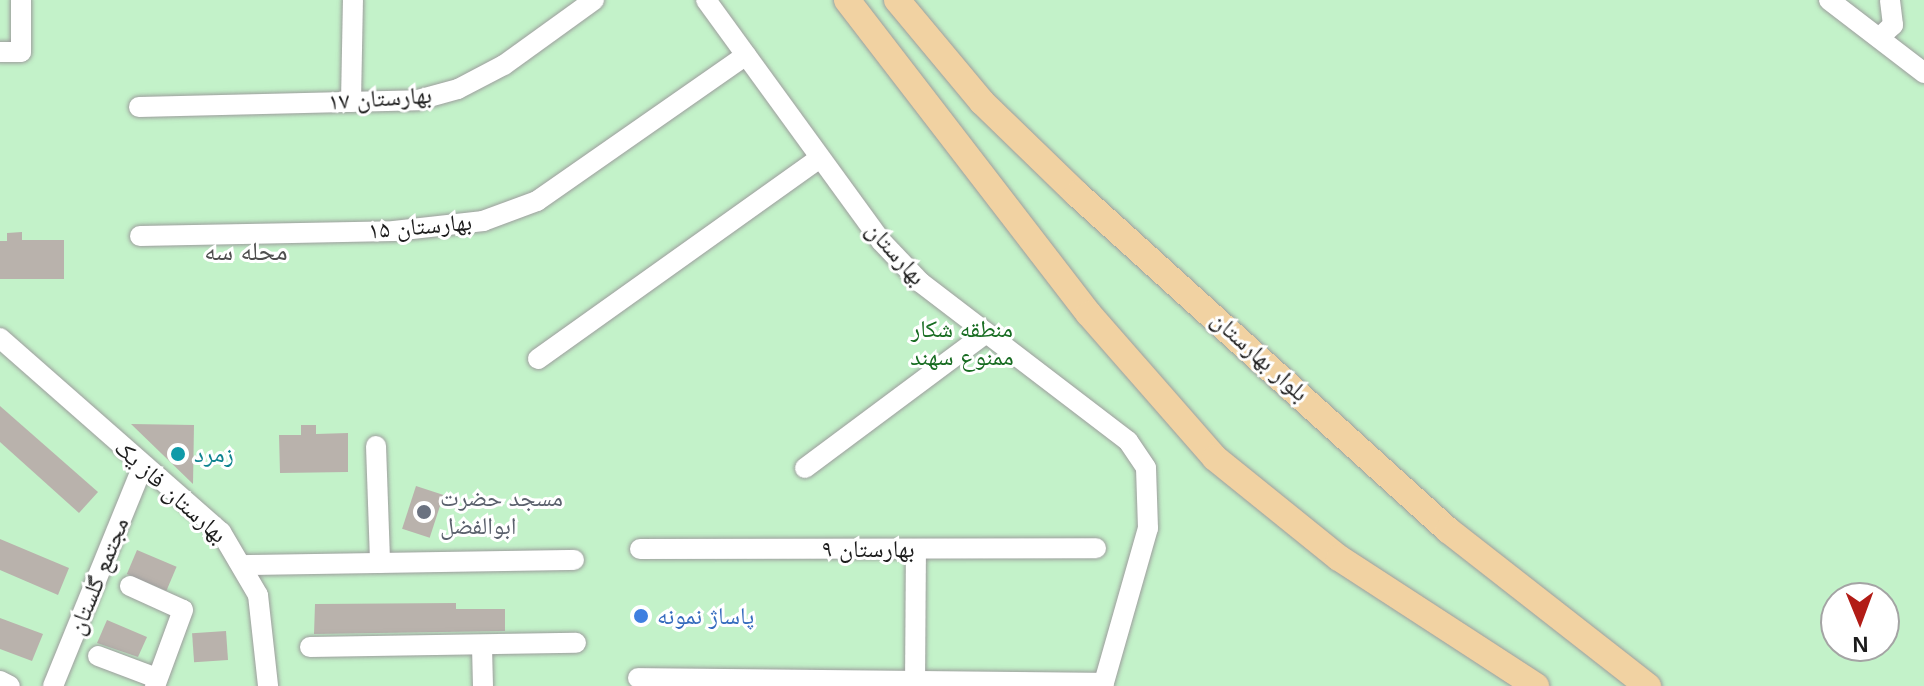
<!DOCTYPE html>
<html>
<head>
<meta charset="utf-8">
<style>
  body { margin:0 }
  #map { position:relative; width:1924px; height:686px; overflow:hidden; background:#ece9e2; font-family:Helvetica,"Noto Naskh Arabic",sans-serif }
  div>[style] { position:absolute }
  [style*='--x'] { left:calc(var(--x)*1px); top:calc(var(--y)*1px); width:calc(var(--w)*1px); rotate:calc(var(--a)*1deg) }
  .park>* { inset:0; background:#c3f2c9 }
  .building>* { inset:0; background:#b9b2ac; transform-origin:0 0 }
  .roads { filter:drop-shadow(0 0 2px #9d9d9d) drop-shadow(0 0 2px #9d9d9d) }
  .minor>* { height:20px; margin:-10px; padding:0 10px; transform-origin:10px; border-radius:10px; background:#fff }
  .major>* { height:26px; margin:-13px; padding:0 13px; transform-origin:13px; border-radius:13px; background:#f1d2a2 }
  .dots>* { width:22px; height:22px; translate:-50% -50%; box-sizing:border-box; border:4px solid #fff; border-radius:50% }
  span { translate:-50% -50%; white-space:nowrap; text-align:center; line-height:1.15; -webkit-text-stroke:6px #fff; paint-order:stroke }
  .street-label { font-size:24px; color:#1c1c1c }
  .park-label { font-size:24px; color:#176c21 }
  .culture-label { font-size:24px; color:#0d838f }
  .left { translate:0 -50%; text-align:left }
  .worship-label { font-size:24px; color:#5b616d }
  .shop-label { font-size:24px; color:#366cbe }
  .neighbourhood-label { font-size:26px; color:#4f4f4f }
  .north { position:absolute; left:1820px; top:582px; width:80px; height:80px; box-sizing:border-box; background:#fff; border:2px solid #a4a4a4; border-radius:50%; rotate:179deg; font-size:22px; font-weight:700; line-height:32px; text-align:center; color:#1c1c1c }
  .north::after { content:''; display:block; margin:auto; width:28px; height:36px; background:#b21c16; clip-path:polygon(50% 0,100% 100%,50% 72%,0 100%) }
</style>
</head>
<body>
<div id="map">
  <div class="park">
    <div style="clip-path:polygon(evenodd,0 0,1924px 0,1924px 686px,0 686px,0 0,1836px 598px,1884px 598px,1884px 646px,1836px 646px,1836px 598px)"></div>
  </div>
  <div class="building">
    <div style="clip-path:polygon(22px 232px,22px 240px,64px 240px,64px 279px,0 279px,0 241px,7px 241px,7px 233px)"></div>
    <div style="clip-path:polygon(0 406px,98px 492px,79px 513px,0 442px)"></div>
    <div style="clip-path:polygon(131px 424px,194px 425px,193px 484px)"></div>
    <div style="clip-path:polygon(301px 425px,316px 425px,316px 434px,348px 433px,348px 472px,280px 473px,279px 435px,301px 435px)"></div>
    <div style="left:416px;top:486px;width:29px;height:45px;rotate:18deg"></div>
    <div style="clip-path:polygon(0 539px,69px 568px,58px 595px,0 570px)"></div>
    <div style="left:137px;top:550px;width:43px;height:26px;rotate:23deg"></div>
    <div style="clip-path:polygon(456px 603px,456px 609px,505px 609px,505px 631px,314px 634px,315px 604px)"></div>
    <div style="clip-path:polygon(0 618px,43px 634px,32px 661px,0 649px)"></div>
    <div style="clip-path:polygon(107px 620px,147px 637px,138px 657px,97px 643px)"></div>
    <div style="left:226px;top:631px;width:29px;height:34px;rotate:86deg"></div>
  </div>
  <div class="roads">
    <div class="minor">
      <div style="--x:706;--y:0;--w:298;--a:54"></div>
      <div style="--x:881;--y:241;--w:57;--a:46.4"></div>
      <div style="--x:920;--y:282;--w:262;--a:37.4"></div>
      <div style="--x:1128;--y:441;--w:32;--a:56"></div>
      <div style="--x:1146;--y:468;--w:60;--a:88.1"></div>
      <div style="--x:1148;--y:528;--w:164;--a:105.9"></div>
      <div style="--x:1829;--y:0;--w:120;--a:37.5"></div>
      <div style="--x:1879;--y:38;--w:19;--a:-43"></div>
      <div style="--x:1893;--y:25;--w:25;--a:-97"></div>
      <div style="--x:0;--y:52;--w:21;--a:0"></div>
      <div style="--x:21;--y:52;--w:52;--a:-90"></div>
      <div style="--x:351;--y:102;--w:102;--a:-88.9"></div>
      <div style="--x:139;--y:107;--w:279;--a:-1.4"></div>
      <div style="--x:418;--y:100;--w:41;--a:-15.4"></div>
      <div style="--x:458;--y:89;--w:52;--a:-27.6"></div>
      <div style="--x:504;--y:65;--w:111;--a:-35.8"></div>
      <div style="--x:140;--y:236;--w:254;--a:-1.1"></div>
      <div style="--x:394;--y:231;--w:90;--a:-6.4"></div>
      <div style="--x:483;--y:221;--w:58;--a:-20.3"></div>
      <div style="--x:537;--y:201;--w:255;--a:-34.9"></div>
      <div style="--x:0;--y:338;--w:294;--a:41.3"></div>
      <div style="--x:221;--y:532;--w:73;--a:59.6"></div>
      <div style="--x:258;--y:595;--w:92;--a:83.7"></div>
      <div style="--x:538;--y:359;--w:346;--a:-35.5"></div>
      <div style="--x:376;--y:446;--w:117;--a:88"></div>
      <div style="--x:805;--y:468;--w:226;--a:-36.7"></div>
      <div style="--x:640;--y:549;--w:456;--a:-0.1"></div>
      <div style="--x:245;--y:565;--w:329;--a:-0.9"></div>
      <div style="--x:130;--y:586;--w:58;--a:24.4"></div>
      <div style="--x:183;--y:610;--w:81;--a:110.2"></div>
      <div style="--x:482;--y:646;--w:40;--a:88.6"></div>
      <div style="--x:310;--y:647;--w:266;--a:-0.9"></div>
      <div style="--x:98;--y:656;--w:60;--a:20.6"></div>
      <div style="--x:638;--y:678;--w:466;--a:0.6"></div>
      <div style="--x:0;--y:681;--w:11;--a:27"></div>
      <div style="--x:53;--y:686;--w:238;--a:-67.8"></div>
      <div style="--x:915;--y:686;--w:137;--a:-89.6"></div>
    </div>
    <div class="major">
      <div style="--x:847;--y:0;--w:396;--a:52.4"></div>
      <div style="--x:1089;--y:314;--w:191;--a:48.8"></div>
      <div style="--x:1215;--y:458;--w:159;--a:38.9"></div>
      <div style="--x:1339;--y:558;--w:235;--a:33"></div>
      <div style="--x:897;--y:0;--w:133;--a:50.2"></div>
      <div style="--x:982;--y:102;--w:132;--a:44.1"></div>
      <div style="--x:1077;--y:194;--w:501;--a:42.17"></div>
      <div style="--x:1448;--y:530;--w:254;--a:38"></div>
    </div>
  </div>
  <div class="dots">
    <div style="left:178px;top:454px;background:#0f9aa8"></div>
    <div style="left:424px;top:512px;background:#6b7280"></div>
    <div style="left:641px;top:616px;background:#3f7fe0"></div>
  </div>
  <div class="street-label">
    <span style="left:380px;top:98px;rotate:-4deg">بهارستان ۱۷</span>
    <span style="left:420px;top:226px;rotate:-5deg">بهارستان ۱۵</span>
    <span style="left:896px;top:253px;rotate:48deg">بهارستان</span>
    <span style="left:1260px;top:356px;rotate:42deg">بلوار بهارستان</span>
    <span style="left:171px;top:491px;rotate:42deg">بهارستان فاز یک</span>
    <span style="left:868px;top:549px">بهارستان ۹</span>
    <span style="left:98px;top:576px;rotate:-68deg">مجتمع گلستان</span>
  </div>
  <div class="park-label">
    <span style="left:962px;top:343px">منطقه شکار<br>ممنوع سهند</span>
  </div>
  <div class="culture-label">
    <span class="left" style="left:194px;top:454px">زمرد</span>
  </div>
  <div class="worship-label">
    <span class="left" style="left:440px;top:512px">مسجد حضرت<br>ابوالفضل</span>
  </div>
  <div class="shop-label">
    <span class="left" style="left:657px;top:616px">پاساژ نمونه</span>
  </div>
  <div class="neighbourhood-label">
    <span style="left:246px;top:252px">محله سه</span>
  </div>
  <div class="north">N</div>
</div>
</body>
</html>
